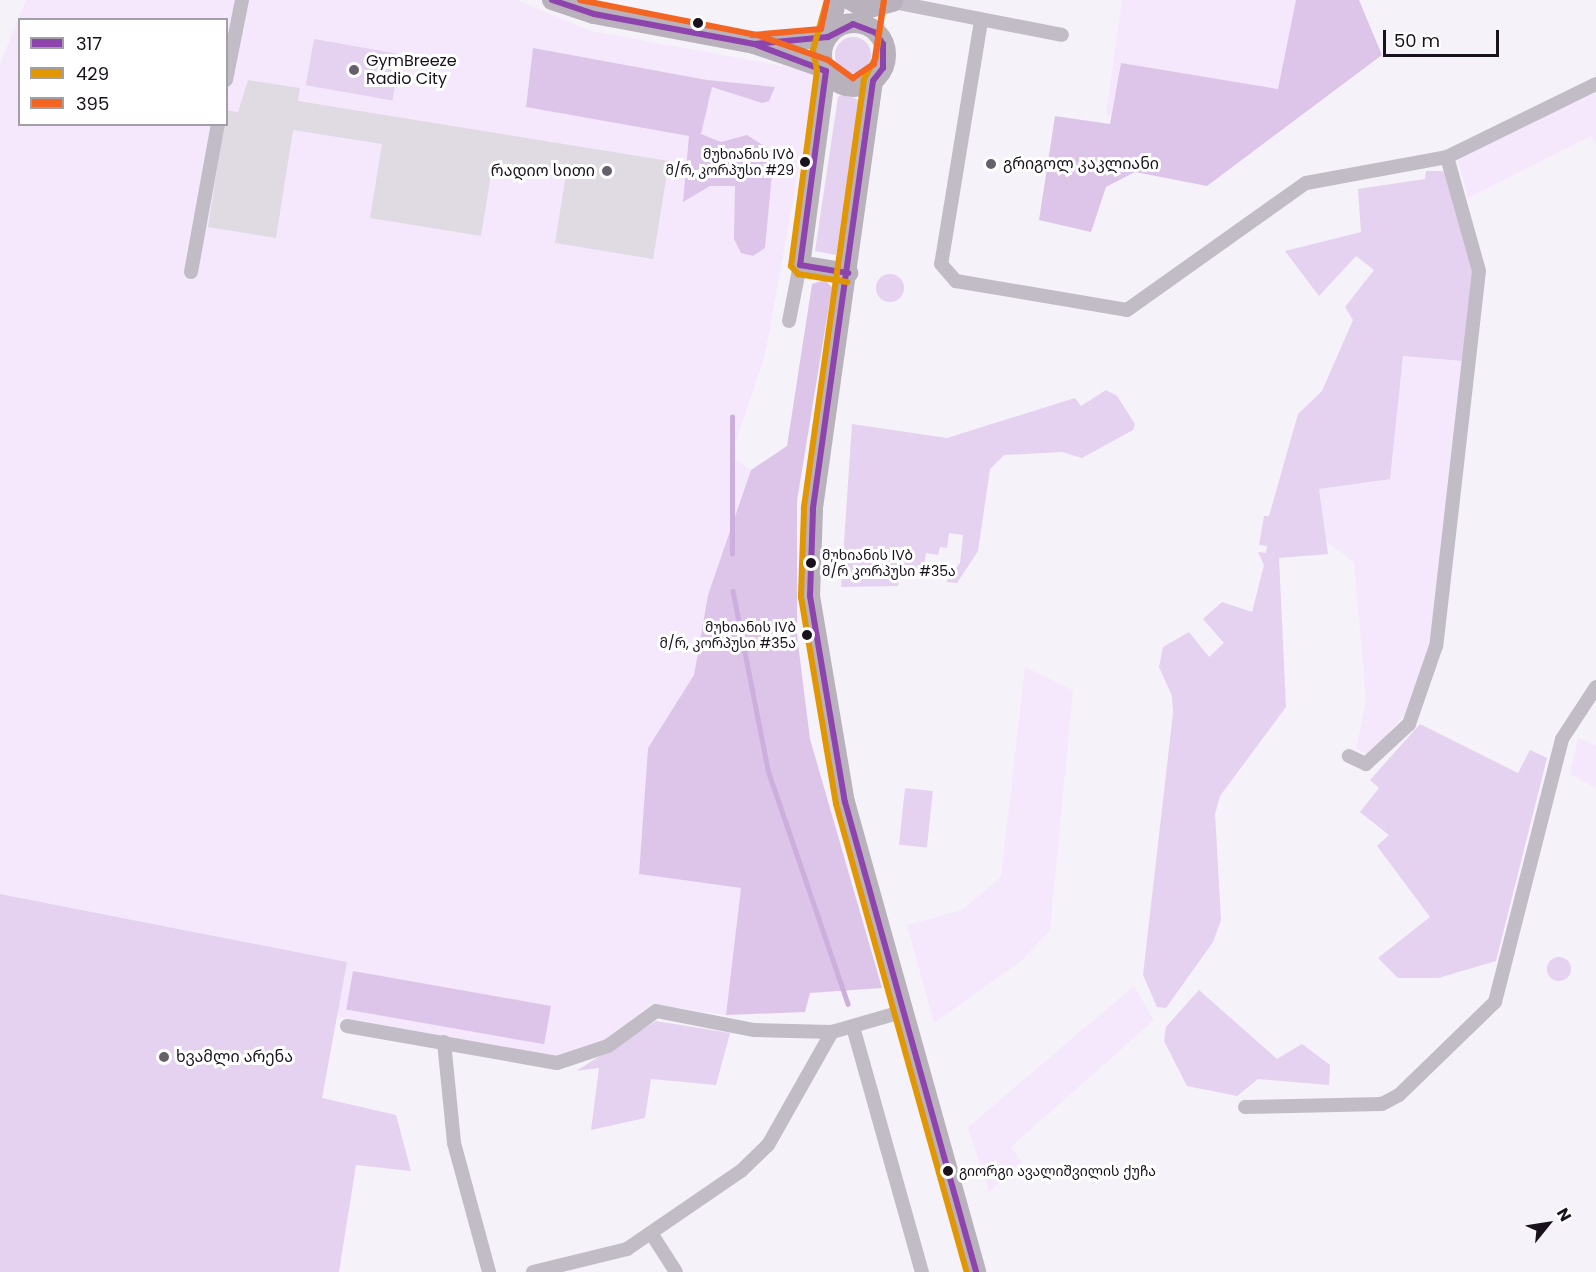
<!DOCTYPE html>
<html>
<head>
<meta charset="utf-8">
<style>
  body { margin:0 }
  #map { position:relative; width:1596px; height:1272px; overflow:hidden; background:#f6f2f9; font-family:Poppins,"Noto Sans Georgian",sans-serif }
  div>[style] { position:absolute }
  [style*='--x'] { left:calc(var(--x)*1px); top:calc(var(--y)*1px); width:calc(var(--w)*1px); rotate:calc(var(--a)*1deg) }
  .built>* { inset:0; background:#f5e8fc }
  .green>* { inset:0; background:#e5d1f0; transform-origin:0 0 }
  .round { border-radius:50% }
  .forest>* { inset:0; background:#ddc5ea; transform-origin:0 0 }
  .stream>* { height:4.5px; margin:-2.25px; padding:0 2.25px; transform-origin:2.25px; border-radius:2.25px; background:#ccafdc }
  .building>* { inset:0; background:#e0dae3 }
  .street>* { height:14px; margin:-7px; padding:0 7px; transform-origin:7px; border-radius:7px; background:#c2bcc6 }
  .secondary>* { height:20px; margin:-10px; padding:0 10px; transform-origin:10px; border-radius:10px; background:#b9b2bd }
  .secondary>.ring { margin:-10px; padding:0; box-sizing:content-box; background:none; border:20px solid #b9b2bd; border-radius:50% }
  .bus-1>* { height:6px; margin:-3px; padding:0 3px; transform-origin:3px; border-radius:3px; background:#8e44ad }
  .bus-2>* { height:6px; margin:-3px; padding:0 3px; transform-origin:3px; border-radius:3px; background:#e19703 }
  .bus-3>* { height:6px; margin:-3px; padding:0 3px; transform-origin:3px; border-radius:3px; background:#f26522 }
  .dots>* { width:16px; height:16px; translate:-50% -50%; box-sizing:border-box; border:3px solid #fff; border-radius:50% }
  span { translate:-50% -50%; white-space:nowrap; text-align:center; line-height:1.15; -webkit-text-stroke:6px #fff; paint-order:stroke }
  .bus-label { font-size:14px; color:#19121d }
  .right { translate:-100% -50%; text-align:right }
  .left { translate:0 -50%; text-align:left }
  .poi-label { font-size:16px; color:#19121d }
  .legend { position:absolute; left:18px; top:18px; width:210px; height:108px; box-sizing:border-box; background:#fff; border:2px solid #a3a0a5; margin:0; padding:8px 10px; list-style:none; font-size:18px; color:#19121d }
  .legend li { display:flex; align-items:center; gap:12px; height:30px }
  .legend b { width:30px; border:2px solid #a3a0a5 }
  .north { position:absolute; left:1518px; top:1194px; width:60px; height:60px; -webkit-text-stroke:4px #fff; paint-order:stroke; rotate:60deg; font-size:16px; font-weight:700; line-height:24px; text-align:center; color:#19121d }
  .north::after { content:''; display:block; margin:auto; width:21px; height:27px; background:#19121d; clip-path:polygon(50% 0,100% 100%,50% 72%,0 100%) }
  .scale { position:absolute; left:1383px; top:30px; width:116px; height:27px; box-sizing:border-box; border:3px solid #19121d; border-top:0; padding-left:8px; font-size:18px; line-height:21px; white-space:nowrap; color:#19121d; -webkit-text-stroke:4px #fff; paint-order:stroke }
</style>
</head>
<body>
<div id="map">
  <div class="built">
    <div style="clip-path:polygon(evenodd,26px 0,517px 0,591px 31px,816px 72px,765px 355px,731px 456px,751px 470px,708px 595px,694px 675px,648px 748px,639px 874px,741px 888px,726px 1015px,651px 1004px,604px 1043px,565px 1058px,336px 1016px,346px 962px,0 894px,0 64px,26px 0,20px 20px,226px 20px,226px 124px,20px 124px,20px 20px)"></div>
    <div style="clip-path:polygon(1122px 0,1343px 0,1255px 137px,1106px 114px)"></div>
    <div style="clip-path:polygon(1596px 93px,1596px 145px,1591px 136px,1468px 198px,1457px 156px)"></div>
    <div style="clip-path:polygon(1403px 355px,1463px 361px,1432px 643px,1417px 700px,1369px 755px,1356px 749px,1366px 701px,1354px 562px,1326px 541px,1319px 489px,1390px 478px)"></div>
    <div style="clip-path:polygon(1025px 667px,1073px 690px,1050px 930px,1021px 961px,934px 1023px,907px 925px,962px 910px,1001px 877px)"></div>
    <div style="clip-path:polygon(1578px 738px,1596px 745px,1596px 788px,1570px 774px)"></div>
    <div style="clip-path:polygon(1134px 986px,1154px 1020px,1011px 1147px,1022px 1162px,989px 1192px,968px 1127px)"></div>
  </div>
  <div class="green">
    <div class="round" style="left:835px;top:37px;width:36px;height:36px"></div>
    <div style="left:314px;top:39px;width:88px;height:47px;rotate:10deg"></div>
    <div style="clip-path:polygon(845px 93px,860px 101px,836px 255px,815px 251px,838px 97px)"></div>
    <div style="clip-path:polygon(1426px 171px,1443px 171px,1449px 180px,1473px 269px,1463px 361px,1403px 356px,1390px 479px,1319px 489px,1328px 554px,1279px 558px,1286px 707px,1220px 796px,1215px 814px,1221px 920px,1213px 942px,1166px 1008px,1157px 1007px,1143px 975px,1173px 713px,1172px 696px,1159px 667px,1163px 647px,1189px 632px,1209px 657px,1224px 643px,1203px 619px,1222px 602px,1252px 612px,1264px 565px,1258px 552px,1266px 553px,1267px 546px,1259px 545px,1264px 516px,1269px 516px,1298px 414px,1322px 391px,1353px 320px,1345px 307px,1374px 270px,1356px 256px,1319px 296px,1285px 251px,1361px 232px,1358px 189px,1425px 179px)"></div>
    <div class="round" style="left:876px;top:274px;width:28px;height:28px"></div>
    <div style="clip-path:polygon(1106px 390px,1117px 396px,1135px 424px,1133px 430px,1082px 458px,1062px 452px,1004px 455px,990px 469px,978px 551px,957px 583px,946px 582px,960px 563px,963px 535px,949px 533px,947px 548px,940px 547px,938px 555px,926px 553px,923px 572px,901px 569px,898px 586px,841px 587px,852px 424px,947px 438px,1075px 398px,1081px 406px)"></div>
    <div style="clip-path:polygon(1420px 724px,1518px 773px,1530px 750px,1547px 758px,1496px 961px,1438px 978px,1398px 978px,1378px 958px,1430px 917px,1377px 846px,1389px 835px,1360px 812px,1379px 788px,1370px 780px)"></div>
    <div style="left:905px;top:788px;width:28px;height:57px;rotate:6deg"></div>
    <div style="clip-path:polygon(0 894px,347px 962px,322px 1098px,396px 1115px,411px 1171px,356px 1165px,339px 1272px,0 1272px)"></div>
    <div class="round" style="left:1547px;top:957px;width:24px;height:24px"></div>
    <div style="clip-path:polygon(1199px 990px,1277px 1059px,1302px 1044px,1330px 1065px,1329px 1085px,1258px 1079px,1237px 1096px,1187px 1086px,1164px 1041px,1166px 1027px)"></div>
    <div style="clip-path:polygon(656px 1021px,730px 1033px,716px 1085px,651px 1079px,645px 1118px,591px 1130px,599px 1068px,576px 1071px)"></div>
  </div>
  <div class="forest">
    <div style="clip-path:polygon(1296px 0,1359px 0,1382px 55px,1207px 186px,1135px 172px,1106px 187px,1091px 232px,1039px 220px,1055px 116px,1110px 124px,1121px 63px,1278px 89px)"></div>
    <div style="clip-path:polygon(533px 48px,707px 80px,775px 87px,769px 101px,762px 103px,712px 87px,701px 134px,721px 142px,747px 135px,774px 152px,765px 248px,753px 256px,741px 253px,734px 239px,735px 186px,710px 186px,683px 202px,689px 136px,526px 107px)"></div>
    <div style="clip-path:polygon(825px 280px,832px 287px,797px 501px,797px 635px,810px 739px,882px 988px,810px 993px,805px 1012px,726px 1015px,741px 888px,639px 874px,648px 748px,694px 675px,708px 595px,751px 470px,787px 446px,812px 284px)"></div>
    <div style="left:353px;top:971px;width:201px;height:39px;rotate:10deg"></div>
  </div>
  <div class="stream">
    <div style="--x:732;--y:554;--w:137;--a:-90"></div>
    <div style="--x:733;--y:591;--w:182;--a:78.9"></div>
    <div style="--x:768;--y:770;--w:247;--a:71.1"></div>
  </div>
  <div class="building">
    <div style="clip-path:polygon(248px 80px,300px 88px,298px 101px,669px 161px,653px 259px,555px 243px,566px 174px,493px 162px,481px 236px,370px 218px,382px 144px,293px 130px,276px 238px,208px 227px,226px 110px,238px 112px)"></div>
  </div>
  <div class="street">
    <div style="--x:893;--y:2;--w:172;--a:11"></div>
    <div style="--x:981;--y:21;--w:246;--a:99.3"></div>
    <div style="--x:941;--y:264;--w:23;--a:49"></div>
    <div style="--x:956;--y:281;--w:173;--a:9.6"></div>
    <div style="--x:1127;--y:310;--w:219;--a:-35.4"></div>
    <div style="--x:1306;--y:183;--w:143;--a:-10.4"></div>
    <div style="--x:1447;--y:157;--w:118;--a:74.3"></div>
    <div style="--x:1479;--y:271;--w:377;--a:96.5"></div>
    <div style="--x:1436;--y:646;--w:83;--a:109.1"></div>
    <div style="--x:1409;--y:724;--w:59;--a:137.1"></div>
    <div style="--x:1366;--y:764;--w:19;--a:-155"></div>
    <div style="--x:226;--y:80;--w:82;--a:-78.7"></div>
    <div style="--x:1447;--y:157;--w:166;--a:-26.1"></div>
    <div style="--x:191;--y:272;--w:150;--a:-79.7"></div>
    <div style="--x:789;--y:321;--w:57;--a:-78.9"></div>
    <div style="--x:347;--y:1026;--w:213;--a:10"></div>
    <div style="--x:557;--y:1063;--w:54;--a:-18.4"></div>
    <div style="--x:608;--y:1046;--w:59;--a:-36.1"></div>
    <div style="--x:656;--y:1011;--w:100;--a:11"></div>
    <div style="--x:754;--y:1030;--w:78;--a:1.5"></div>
    <div style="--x:832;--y:1032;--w:72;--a:-16.2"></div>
    <div style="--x:853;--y:1027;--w:255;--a:74.3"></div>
    <div style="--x:444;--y:1042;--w:101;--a:84.3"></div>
    <div style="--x:454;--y:1143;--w:134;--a:74.8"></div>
    <div style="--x:1245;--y:1107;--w:137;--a:-1.3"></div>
    <div style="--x:1382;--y:1104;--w:19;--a:-28"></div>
    <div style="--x:1399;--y:1095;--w:134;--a:-44.1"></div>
    <div style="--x:1495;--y:1002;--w:271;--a:-75.7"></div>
    <div style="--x:1562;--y:739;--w:62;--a:-56.8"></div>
    <div style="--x:651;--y:1233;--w:46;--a:57.3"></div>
    <div style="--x:533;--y:1272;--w:97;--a:-13.7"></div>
    <div style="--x:627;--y:1249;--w:138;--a:-34.4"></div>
    <div style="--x:741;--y:1171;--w:37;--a:-44"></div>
    <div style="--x:768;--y:1145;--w:130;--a:-60.5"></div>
  </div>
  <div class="secondary">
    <div style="--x:552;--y:0;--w:44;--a:18.4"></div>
    <div style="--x:594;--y:14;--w:163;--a:10.6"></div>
    <div style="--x:754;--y:44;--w:74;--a:18.9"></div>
    <div style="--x:850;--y:0;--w:18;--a:29"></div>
    <div style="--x:866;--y:9;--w:28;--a:-15"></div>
    <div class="ring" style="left:822px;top:23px;width:44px;height:44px"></div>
    <div style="--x:830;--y:34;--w:35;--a:-80"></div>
    <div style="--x:759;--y:44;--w:69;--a:-5.8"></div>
    <div style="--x:826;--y:71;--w:196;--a:97.6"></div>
    <div style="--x:800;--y:265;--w:49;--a:9.5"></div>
    <div style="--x:873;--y:81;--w:433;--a:98"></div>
    <div style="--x:813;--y:510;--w:86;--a:92"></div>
    <div style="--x:810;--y:596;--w:209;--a:80.4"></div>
    <div style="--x:845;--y:802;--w:488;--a:74.4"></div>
  </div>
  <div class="bus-1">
    <div style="--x:552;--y:0;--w:44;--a:18.4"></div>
    <div style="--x:594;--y:14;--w:163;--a:10.6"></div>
    <div style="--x:754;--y:44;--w:74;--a:-5.4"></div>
    <div style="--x:828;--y:37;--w:28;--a:-27"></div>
    <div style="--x:853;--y:24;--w:25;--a:21"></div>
    <div style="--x:876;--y:33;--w:13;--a:58"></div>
    <div style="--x:883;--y:44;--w:24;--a:90"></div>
    <div style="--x:883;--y:68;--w:16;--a:128"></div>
    <div style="--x:873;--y:81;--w:433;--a:98"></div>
    <div style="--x:813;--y:510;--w:86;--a:92"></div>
    <div style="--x:810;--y:596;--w:209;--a:80.4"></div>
    <div style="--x:845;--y:802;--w:488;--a:74.4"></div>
    <div style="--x:754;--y:44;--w:77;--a:20.6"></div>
    <div style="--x:826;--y:71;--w:196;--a:97.6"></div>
    <div style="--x:800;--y:265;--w:49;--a:9.5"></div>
  </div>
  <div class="bus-2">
    <div style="--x:827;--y:0;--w:52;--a:105.6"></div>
    <div style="--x:813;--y:50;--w:21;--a:79"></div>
    <div style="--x:817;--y:71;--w:197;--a:97.6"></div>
    <div style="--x:791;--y:266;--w:11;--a:49"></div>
    <div style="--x:798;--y:274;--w:50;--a:9.3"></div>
    <div style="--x:884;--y:0;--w:58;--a:98"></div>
    <div style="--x:876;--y:57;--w:26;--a:118"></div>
    <div style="--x:864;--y:80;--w:433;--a:98"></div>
    <div style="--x:804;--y:509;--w:88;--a:92"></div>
    <div style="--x:801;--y:597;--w:210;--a:80.4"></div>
    <div style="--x:836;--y:804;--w:486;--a:74.4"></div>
  </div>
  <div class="bus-3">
    <div style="--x:580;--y:0;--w:180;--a:11.2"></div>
    <div style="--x:757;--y:35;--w:75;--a:19.4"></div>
    <div style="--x:828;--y:60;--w:31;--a:36"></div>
    <div style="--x:853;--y:78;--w:25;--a:-34"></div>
    <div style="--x:874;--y:64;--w:65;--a:-81.1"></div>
    <div style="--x:752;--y:35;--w:69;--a:-5"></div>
    <div style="--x:821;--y:29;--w:30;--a:-78"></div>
  </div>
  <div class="dots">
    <div style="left:698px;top:23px;background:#19121d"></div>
    <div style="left:354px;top:70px;background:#66606a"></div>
    <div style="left:805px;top:162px;background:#19121d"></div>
    <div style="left:991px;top:164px;background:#66606a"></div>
    <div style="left:607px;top:171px;background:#66606a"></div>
    <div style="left:811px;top:563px;background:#19121d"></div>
    <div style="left:807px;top:635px;background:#19121d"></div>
    <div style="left:164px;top:1057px;background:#66606a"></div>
    <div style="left:948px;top:1171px;background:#19121d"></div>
  </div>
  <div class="bus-label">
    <span class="right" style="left:794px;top:162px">მუხიანის IVბ<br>მ/რ, კორპუსი #29</span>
    <span class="left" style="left:822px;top:563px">მუხიანის IVბ<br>მ/რ კორპუსი #35ა</span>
    <span class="right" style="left:796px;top:635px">მუხიანის IVბ<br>მ/რ, კორპუსი #35ა</span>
    <span class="left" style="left:959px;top:1171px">გიორგი ავალიშვილის ქუჩა</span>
  </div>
  <div class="poi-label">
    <span class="left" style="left:366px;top:70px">GymBreeze<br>Radio City</span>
    <span class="left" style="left:1003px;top:164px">გრიგოლ კაკლიანი</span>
    <span class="right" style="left:595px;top:171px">რადიო სითი</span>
    <span class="left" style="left:176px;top:1057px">ხვამლი არენა</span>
  </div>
  <ul class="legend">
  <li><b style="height:8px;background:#8e44ad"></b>317</li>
  <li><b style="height:8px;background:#e19703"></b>429</li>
  <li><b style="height:8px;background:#f26522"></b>395</li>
  </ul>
  <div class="north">N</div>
  <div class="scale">50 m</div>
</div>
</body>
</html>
